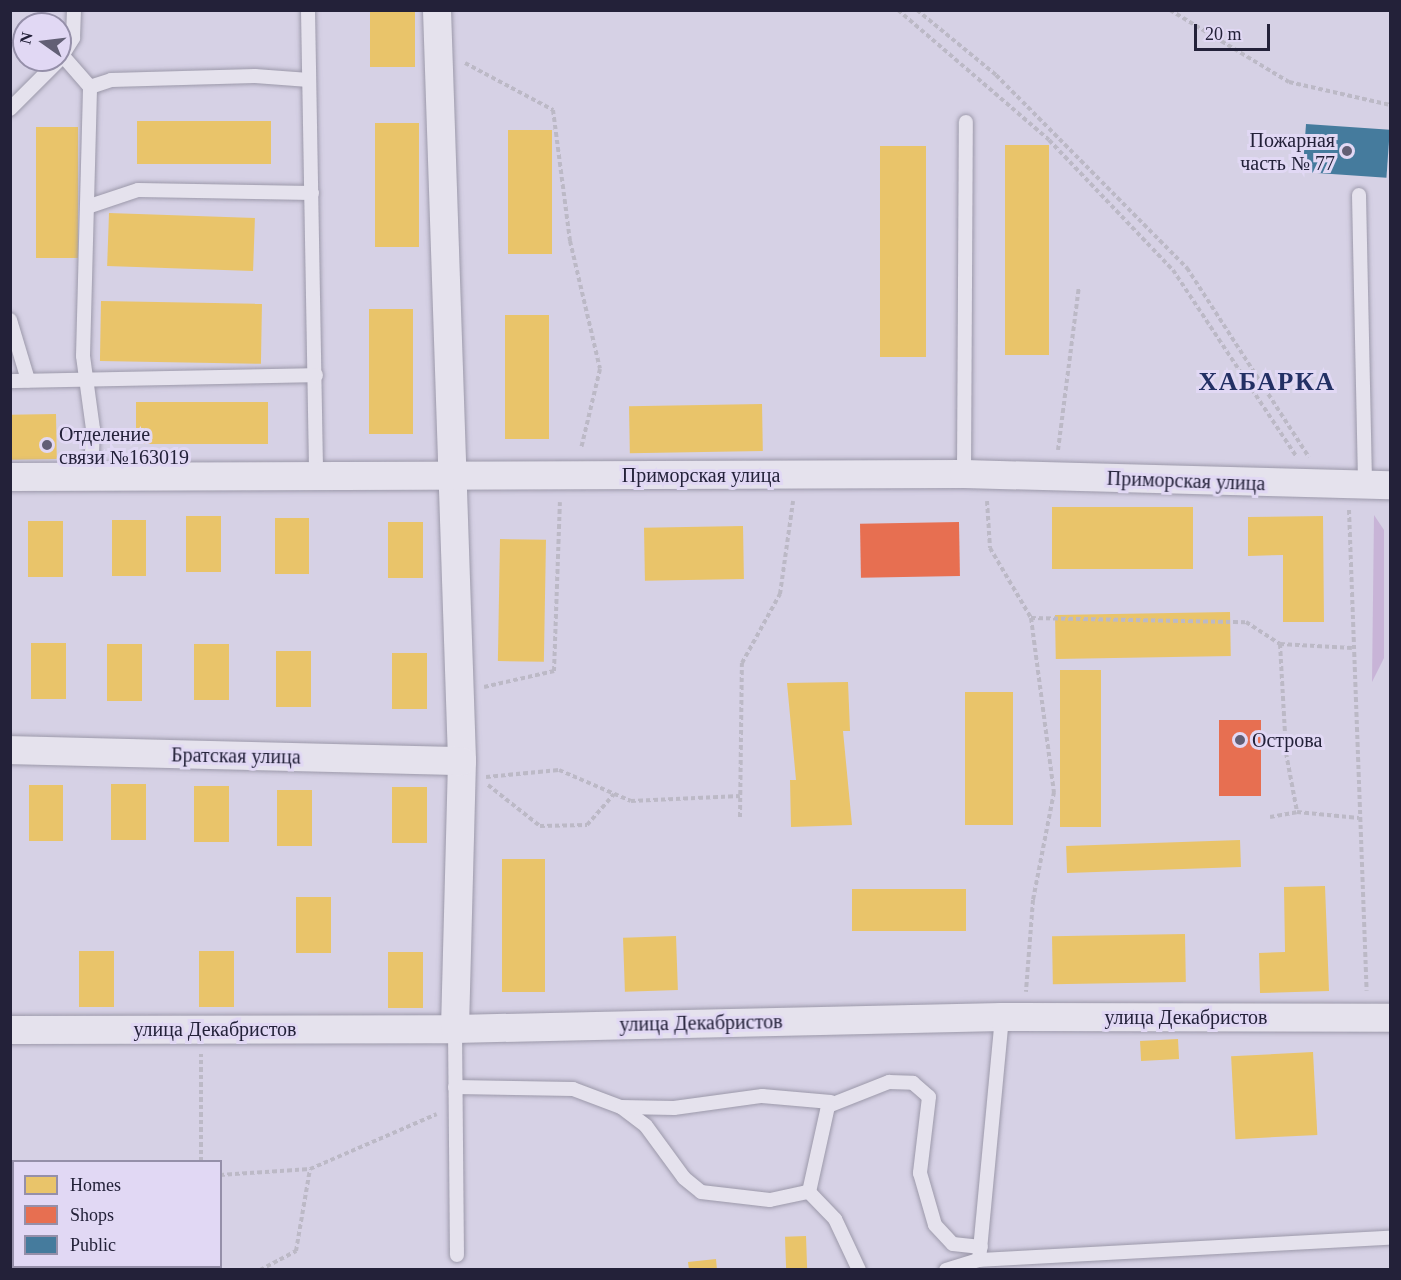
<!DOCTYPE html>
<html>
<head>
<meta charset="utf-8">
<style>
  body { margin:0 }
  #map { position:relative; width:1401px; height:1280px; overflow:hidden; background:#d6d1e5; font-family:Georgia,serif }
  div>[style] { position:absolute }
  [style*='--x'] { left:calc(var(--x)*1px); top:calc(var(--y)*1px); width:calc(var(--w)*1px); rotate:calc(var(--a)*1deg) }
  .green>* { inset:0; background:#c8b4d7 }
  .homes>* { inset:0; background:#e9c46a; transform-origin:0 0 }
  .shops>* { inset:0; background:#e76f51; transform-origin:0 0 }
  .public>* { inset:0; background:#457b9d; transform-origin:0 0 }
  .path>* { height:4px; margin-top:-2px; transform-origin:0; background:repeating-linear-gradient(90deg,#bcb9c6 0 4.5px,transparent 0 7.5px) }
  .roads { filter:drop-shadow(0 0 2px #9c99aa) drop-shadow(0 0 2px #9c99aa) }
  .service>* { height:14px; margin:-7px; padding:0 7px; transform-origin:7px; border-radius:7px; background:#e5e2ed }
  .minor>* { height:28px; margin:-14px; padding:0 14px; transform-origin:14px; border-radius:14px; background:#e5e2ed }
  .dots>* { width:16px; height:16px; translate:-50% -50%; box-sizing:border-box; border:3px solid #e1d8f4; border-radius:50% }
  span { translate:-50% -50%; white-space:nowrap; text-align:center; line-height:1.15; -webkit-text-stroke:6px #e1d8f4; paint-order:stroke }
  .poi-label { font-size:20px; color:#232139 }
  .right { translate:-100% -50%; text-align:right }
  .left { translate:0 -50%; text-align:left }
  .street-label { font-size:20px; color:#232139 }
  .district-label { font-size:26px; color:#233064; font-weight:700; letter-spacing:1.5px }
  .frame { position:absolute; inset:0; border:12px solid #232139; pointer-events:none }
  .legend { position:absolute; left:12px; top:1160px; width:210px; height:108px; box-sizing:border-box; background:#e1d8f4; border:2px solid #958fa9; margin:0; padding:8px 10px; list-style:none; font-size:18px; color:#232139 }
  .legend li { display:flex; align-items:center; gap:12px; height:30px }
  .legend b { width:30px; border:2px solid #958fa9 }
  .north { position:absolute; left:12px; top:12px; width:60px; height:60px; box-sizing:border-box; background:#e1d8f4; border:2px solid #958fa9; border-radius:50%; rotate:284deg; font-size:16px; font-weight:700; line-height:24px; text-align:center; color:#232139 }
  .north::after { content:''; display:block; margin:auto; width:21px; height:27px; background:#625f75; clip-path:polygon(50% 0,100% 100%,50% 72%,0 100%) }
  .scale { position:absolute; left:1194px; top:24px; width:76px; height:27px; box-sizing:border-box; border:3px solid #232139; border-top:0; padding-left:8px; font-size:18px; line-height:21px; white-space:nowrap; color:#232139; -webkit-text-stroke:4px #e1d8f4; paint-order:stroke }
</style>
</head>
<body>
<div id="map">
  <div class="green">
    <div style="clip-path:polygon(1374px 515px,1384px 530px,1384px 658px,1372px 682px)"></div>
  </div>
  <div class="homes">
    <div style="left:370px;top:10px;width:45px;height:57px"></div>
    <div style="left:137px;top:121px;width:134px;height:43px"></div>
    <div style="left:375px;top:123px;width:44px;height:124px"></div>
    <div style="left:36px;top:127px;width:42px;height:131px"></div>
    <div style="left:508px;top:130px;width:44px;height:124px"></div>
    <div style="left:1005px;top:145px;width:44px;height:210px"></div>
    <div style="left:926px;top:146px;width:211px;height:46px;rotate:90deg"></div>
    <div style="left:109px;top:213px;width:146px;height:53px;rotate:2deg"></div>
    <div style="left:101px;top:301px;width:161px;height:60px;rotate:1deg"></div>
    <div style="left:369px;top:309px;width:44px;height:125px"></div>
    <div style="left:505px;top:315px;width:44px;height:124px"></div>
    <div style="left:136px;top:402px;width:132px;height:42px"></div>
    <div style="left:762px;top:404px;width:47px;height:133px;rotate:89deg"></div>
    <div style="left:56px;top:414px;width:45px;height:46px;rotate:89deg"></div>
    <div style="left:1052px;top:507px;width:141px;height:62px"></div>
    <div style="left:186px;top:516px;width:35px;height:56px"></div>
    <div style="clip-path:polygon(1323px 516px,1324px 622px,1283px 622px,1283px 555px,1248px 556px,1248px 517px)"></div>
    <div style="left:275px;top:518px;width:34px;height:56px"></div>
    <div style="left:112px;top:520px;width:34px;height:56px"></div>
    <div style="left:28px;top:521px;width:35px;height:56px"></div>
    <div style="left:388px;top:522px;width:35px;height:56px"></div>
    <div style="left:743px;top:526px;width:53px;height:99px;rotate:89deg"></div>
    <div style="left:500px;top:539px;width:46px;height:122px;rotate:1deg"></div>
    <div style="left:1230px;top:612px;width:44px;height:175px;rotate:89deg"></div>
    <div style="left:31px;top:643px;width:35px;height:56px"></div>
    <div style="left:107px;top:644px;width:35px;height:57px"></div>
    <div style="left:194px;top:644px;width:35px;height:56px"></div>
    <div style="left:276px;top:651px;width:35px;height:56px"></div>
    <div style="left:392px;top:653px;width:35px;height:56px"></div>
    <div style="left:1060px;top:670px;width:41px;height:157px"></div>
    <div style="clip-path:polygon(848px 682px,850px 731px,843px 731px,852px 825px,791px 827px,790px 780px,796px 780px,787px 683px)"></div>
    <div style="left:965px;top:692px;width:48px;height:133px"></div>
    <div style="left:111px;top:784px;width:35px;height:56px"></div>
    <div style="left:29px;top:785px;width:34px;height:56px"></div>
    <div style="left:194px;top:786px;width:35px;height:56px"></div>
    <div style="left:392px;top:787px;width:35px;height:56px"></div>
    <div style="left:277px;top:790px;width:35px;height:56px"></div>
    <div style="left:1240px;top:840px;width:27px;height:174px;rotate:88deg"></div>
    <div style="left:502px;top:859px;width:43px;height:133px"></div>
    <div style="clip-path:polygon(1325px 886px,1329px 991px,1260px 993px,1259px 953px,1285px 952px,1284px 887px)"></div>
    <div style="left:966px;top:889px;width:42px;height:114px;rotate:90deg"></div>
    <div style="left:296px;top:897px;width:35px;height:56px"></div>
    <div style="left:1185px;top:934px;width:48px;height:133px;rotate:89deg"></div>
    <div style="left:676px;top:936px;width:54px;height:53px;rotate:88deg"></div>
    <div style="left:79px;top:951px;width:35px;height:56px"></div>
    <div style="left:199px;top:951px;width:35px;height:56px"></div>
    <div style="left:388px;top:952px;width:35px;height:56px"></div>
    <div style="left:1178px;top:1039px;width:20px;height:38px;rotate:87deg"></div>
    <div style="left:1313px;top:1052px;width:83px;height:82px;rotate:87deg"></div>
    <div style="left:806px;top:1236px;width:34px;height:21px;rotate:88deg"></div>
    <div style="clip-path:polygon(716px 1259px,717px 1270px,689px 1270px,688px 1262px)"></div>
  </div>
  <div class="shops">
    <div style="left:959px;top:522px;width:54px;height:99px;rotate:89deg"></div>
    <div style="left:1219px;top:720px;width:42px;height:76px"></div>
  </div>
  <div class="public">
    <div style="left:1306px;top:124px;width:84px;height:48px;rotate:4deg"></div>
  </div>
  <div class="path">
    <div style="--x:898;--y:10;--w:199;--a:40.7"></div>
    <div style="--x:1049;--y:140;--w:180;--a:46.4"></div>
    <div style="--x:1173;--y:270;--w:224;--a:56.5"></div>
    <div style="--x:917;--y:10;--w:102;--a:39.4"></div>
    <div style="--x:996;--y:75;--w:272;--a:45.3"></div>
    <div style="--x:1187;--y:268;--w:225;--a:57.2"></div>
    <div style="--x:1170;--y:10;--w:139;--a:31.2"></div>
    <div style="--x:1289;--y:82;--w:104;--a:12.8"></div>
    <div style="--x:465;--y:63;--w:100;--a:28.1"></div>
    <div style="--x:553;--y:110;--w:132;--a:82.6"></div>
    <div style="--x:570;--y:241;--w:131;--a:76.8"></div>
    <div style="--x:600;--y:369;--w:82;--a:103.4"></div>
    <div style="--x:1058;--y:450;--w:164;--a:-82.7"></div>
    <div style="--x:987;--y:501;--w:47;--a:86.3"></div>
    <div style="--x:990;--y:548;--w:81;--a:59.6"></div>
    <div style="--x:1031;--y:618;--w:176;--a:82.5"></div>
    <div style="--x:1054;--y:792;--w:110;--a:101"></div>
    <div style="--x:1033;--y:900;--w:92;--a:94.4"></div>
    <div style="--x:1349;--y:510;--w:481;--a:87.9"></div>
    <div style="--x:1031;--y:618;--w:215;--a:1.1"></div>
    <div style="--x:1246;--y:622;--w:40;--a:32.9"></div>
    <div style="--x:1280;--y:644;--w:72;--a:3.2"></div>
    <div style="--x:1280;--y:644;--w:109;--a:86.8"></div>
    <div style="--x:1286;--y:753;--w:60;--a:79.4"></div>
    <div style="--x:484;--y:687;--w:72;--a:-12.9"></div>
    <div style="--x:554;--y:671;--w:169;--a:-88"></div>
    <div style="--x:486;--y:777;--w:73;--a:-5.5"></div>
    <div style="--x:559;--y:770;--w:78;--a:23.3"></div>
    <div style="--x:631;--y:801;--w:109;--a:-2.6"></div>
    <div style="--x:488;--y:785;--w:66;--a:38.3"></div>
    <div style="--x:540;--y:826;--w:47;--a:-1.2"></div>
    <div style="--x:587;--y:825;--w:41;--a:-48.9"></div>
    <div style="--x:740;--y:817;--w:154;--a:-89.3"></div>
    <div style="--x:742;--y:663;--w:79;--a:-61.2"></div>
    <div style="--x:780;--y:594;--w:94;--a:-82"></div>
    <div style="--x:1270;--y:817;--w:27;--a:-10"></div>
    <div style="--x:1297;--y:812;--w:62;--a:5.5"></div>
    <div style="--x:201;--y:1162;--w:108;--a:-90"></div>
    <div style="--x:220;--y:1175;--w:90;--a:-3.8"></div>
    <div style="--x:207;--y:1266;--w:4;--a:90"></div>
    <div style="--x:260;--y:1270;--w:41;--a:-27.8"></div>
    <div style="--x:296;--y:1251;--w:83;--a:-80.3"></div>
    <div style="--x:310;--y:1169;--w:138;--a:-23.4"></div>
  </div>
  <div class="roads">
    <div class="service">
      <div style="--x:308;--y:10;--w:468;--a:89"></div>
      <div style="--x:63;--y:56;--w:41;--a:48.9"></div>
      <div style="--x:60;--y:59;--w:25;--a:-58"></div>
      <div style="--x:73;--y:38;--w:28;--a:-88"></div>
      <div style="--x:10;--y:109;--w:69;--a:-45"></div>
      <div style="--x:1359;--y:195;--w:290;--a:88.8"></div>
      <div style="--x:87;--y:207;--w:54;--a:-18.4"></div>
      <div style="--x:138;--y:190;--w:174;--a:1"></div>
      <div style="--x:10;--y:320;--w:63;--a:73.3"></div>
      <div style="--x:10;--y:381;--w:306;--a:-1.1"></div>
      <div style="--x:964;--y:474;--w:352;--a:-89.7"></div>
      <div style="--x:91;--y:476;--w:47;--a:-87.6"></div>
      <div style="--x:93;--y:429;--w:74;--a:-97.8"></div>
      <div style="--x:83;--y:356;--w:269;--a:-88.5"></div>
      <div style="--x:90;--y:87;--w:22;--a:-18"></div>
      <div style="--x:111;--y:80;--w:144;--a:-1.6"></div>
      <div style="--x:255;--y:76;--w:54;--a:4.2"></div>
      <div style="--x:1002;--y:1017;--w:244;--a:95.4"></div>
      <div style="--x:979;--y:1260;--w:412;--a:-3.1"></div>
      <div style="--x:455;--y:1029;--w:226;--a:89.5"></div>
      <div style="--x:455;--y:1087;--w:118;--a:1"></div>
      <div style="--x:573;--y:1089;--w:51;--a:20.6"></div>
      <div style="--x:621;--y:1107;--w:31;--a:37"></div>
      <div style="--x:646;--y:1126;--w:64;--a:53.8"></div>
      <div style="--x:684;--y:1178;--w:22;--a:39"></div>
      <div style="--x:701;--y:1192;--w:69;--a:6.6"></div>
      <div style="--x:770;--y:1200;--w:40;--a:-12"></div>
      <div style="--x:621;--y:1107;--w:53;--a:1.1"></div>
      <div style="--x:674;--y:1108;--w:89;--a:-7.8"></div>
      <div style="--x:762;--y:1096;--w:69;--a:5"></div>
      <div style="--x:859;--y:1270;--w:56;--a:-115.2"></div>
      <div style="--x:835;--y:1219;--w:37;--a:-134"></div>
      <div style="--x:809;--y:1192;--w:88;--a:-77.5"></div>
      <div style="--x:828;--y:1106;--w:66;--a:-21.5"></div>
      <div style="--x:889;--y:1082;--w:24;--a:2"></div>
      <div style="--x:913;--y:1083;--w:21;--a:41"></div>
      <div style="--x:929;--y:1097;--w:77;--a:96.8"></div>
      <div style="--x:920;--y:1173;--w:54;--a:73.9"></div>
      <div style="--x:935;--y:1225;--w:26;--a:47"></div>
      <div style="--x:953;--y:1244;--w:28;--a:6"></div>
      <div style="--x:946;--y:1270;--w:34;--a:-17"></div>
    </div>
    <div class="minor">
      <div style="--x:437;--y:10;--w:751;--a:88.09"></div>
      <div style="--x:462;--y:761;--w:268;--a:91.5"></div>
      <div style="--x:10;--y:477;--w:954;--a:-0.18"></div>
      <div style="--x:964;--y:474;--w:426;--a:1.5"></div>
      <div style="--x:10;--y:750;--w:452;--a:1.4"></div>
      <div style="--x:10;--y:1030;--w:445;--a:-0.1"></div>
      <div style="--x:455;--y:1029;--w:547;--a:-1.26"></div>
      <div style="--x:1002;--y:1017;--w:388;--a:0.1"></div>
    </div>
  </div>
  <div class="dots">
    <div style="left:1347px;top:151px;background:#625f75"></div>
    <div style="left:47px;top:445px;background:#625f75"></div>
    <div style="left:1240px;top:740px;background:#625f75"></div>
  </div>
  <div class="poi-label">
    <span class="right" style="left:1335px;top:152px">Пожарная<br>часть № 77</span>
    <span class="left" style="left:59px;top:446px">Отделение<br>связи №163019</span>
    <span class="left" style="left:1252px;top:740px">Острова</span>
  </div>
  <div class="street-label">
    <span style="left:701px;top:475px">Приморская улица</span>
    <span style="left:1186px;top:481px;rotate:2deg">Приморская улица</span>
    <span style="left:236px;top:756px;rotate:1deg">Братская улица</span>
    <span style="left:1186px;top:1017px">улица Декабристов</span>
    <span style="left:701px;top:1023px;rotate:-1deg">улица Декабристов</span>
    <span style="left:215px;top:1029px">улица Декабристов</span>
  </div>
  <div class="district-label">
    <span style="left:1267px;top:382px">ХАБАРКА</span>
  </div>
  <div class="frame"></div>
  <ul class="legend">
  <li><b style="height:16px;background:#e9c46a"></b>Homes</li>
  <li><b style="height:16px;background:#e76f51"></b>Shops</li>
  <li><b style="height:16px;background:#457b9d"></b>Public</li>
  </ul>
  <div class="north">N</div>
  <div class="scale">20 m</div>
</div>
</body>
</html>
